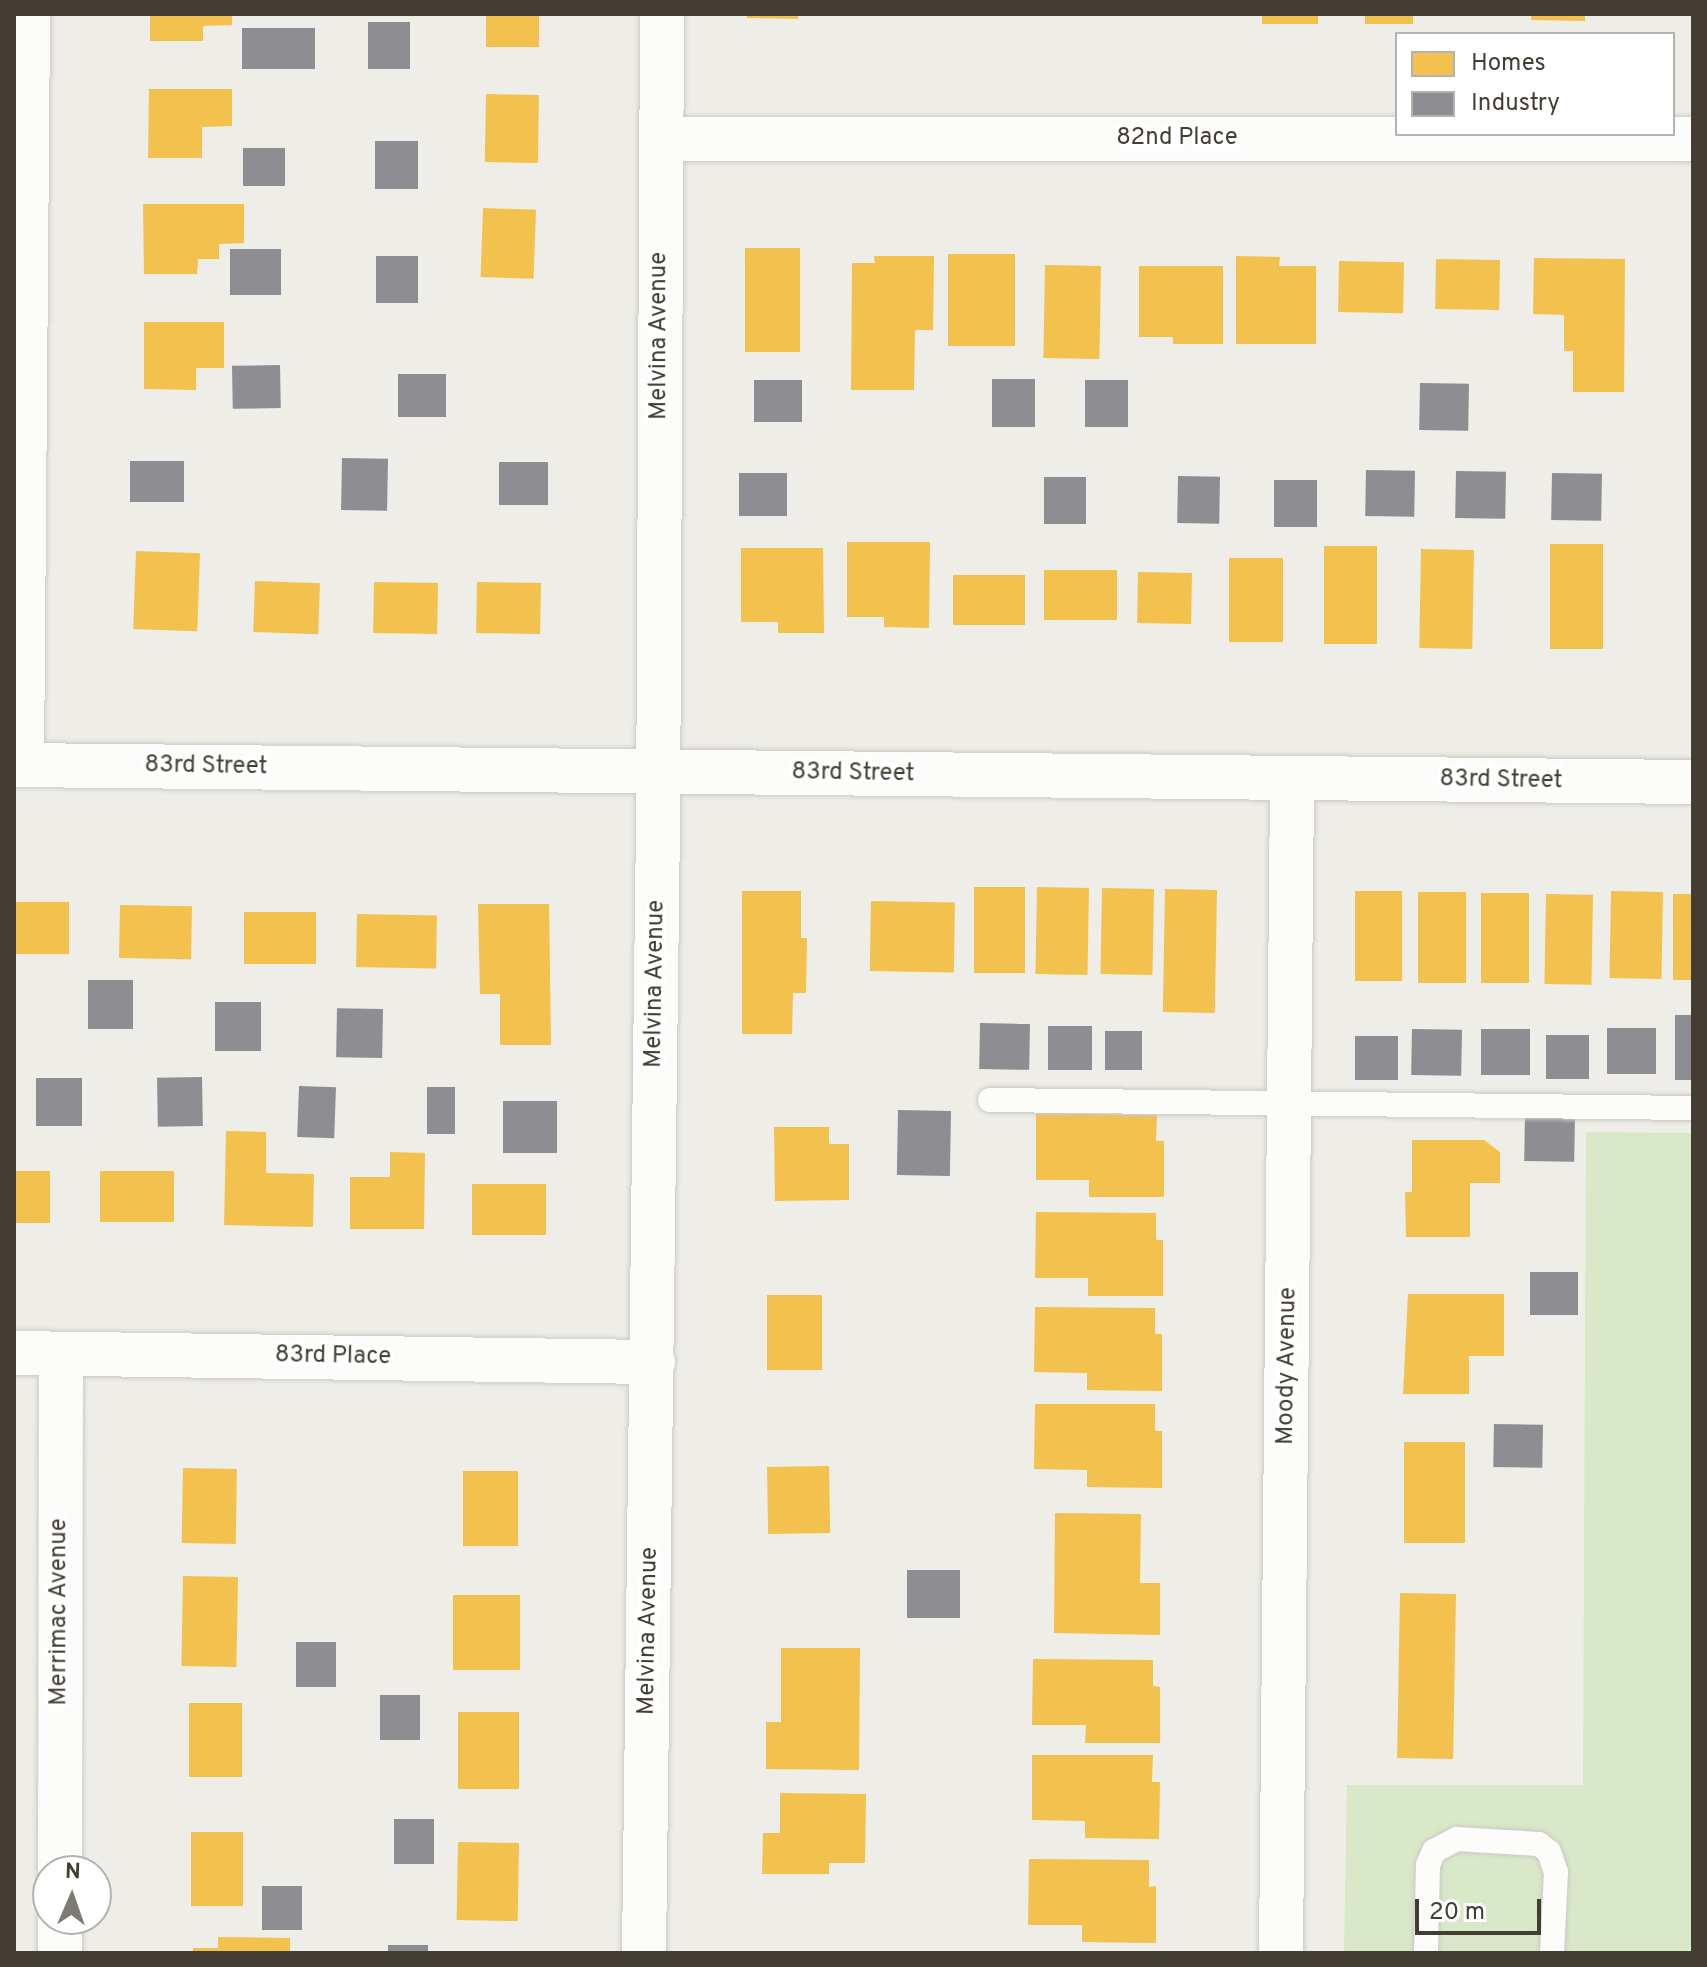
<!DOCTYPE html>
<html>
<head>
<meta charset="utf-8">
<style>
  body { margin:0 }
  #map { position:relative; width:1707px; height:1967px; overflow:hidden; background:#eeede7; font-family:Overpass,sans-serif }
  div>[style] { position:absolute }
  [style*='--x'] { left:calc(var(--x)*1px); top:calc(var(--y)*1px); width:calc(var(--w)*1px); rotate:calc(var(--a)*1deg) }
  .green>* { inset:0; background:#d8e8c8 }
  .homes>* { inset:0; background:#f2c14e; transform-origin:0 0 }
  .industry>* { inset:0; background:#8d8d92; transform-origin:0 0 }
  .roads { filter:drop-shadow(0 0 2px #cbcac5) drop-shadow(0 0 2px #cbcac5) }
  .service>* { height:24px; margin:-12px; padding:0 12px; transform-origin:12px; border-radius:12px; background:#fcfcfb }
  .minor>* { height:44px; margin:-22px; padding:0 22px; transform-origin:22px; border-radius:22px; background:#fcfcfb }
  span { translate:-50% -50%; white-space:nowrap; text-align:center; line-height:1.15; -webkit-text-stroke:8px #fff; paint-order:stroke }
  .street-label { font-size:24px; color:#423e34 }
  .frame { position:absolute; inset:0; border:16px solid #423e34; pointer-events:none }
  .legend { position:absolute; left:1395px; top:32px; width:280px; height:104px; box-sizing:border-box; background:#fff; border:2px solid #b3b2ae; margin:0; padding:10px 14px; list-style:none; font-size:24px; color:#423e34 }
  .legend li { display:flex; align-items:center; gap:16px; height:40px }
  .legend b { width:40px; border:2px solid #b3b2ae }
  .north { position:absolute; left:32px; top:1855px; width:80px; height:80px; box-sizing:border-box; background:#fff; border:2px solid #b3b2ae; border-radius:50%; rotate:2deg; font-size:22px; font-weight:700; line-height:32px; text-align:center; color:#423e34 }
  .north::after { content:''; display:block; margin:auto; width:28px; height:36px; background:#7e7b73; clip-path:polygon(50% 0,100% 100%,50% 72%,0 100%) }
  .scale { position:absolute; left:1415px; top:1899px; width:126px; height:36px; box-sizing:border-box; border:4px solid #423e34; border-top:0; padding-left:10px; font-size:24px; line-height:28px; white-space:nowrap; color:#423e34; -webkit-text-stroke:6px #fff; paint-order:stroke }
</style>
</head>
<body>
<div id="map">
  <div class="green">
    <div style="clip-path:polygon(1586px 1132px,1693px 1133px,1693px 1953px,1344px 1953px,1347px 1785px,1583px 1785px)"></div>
  </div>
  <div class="homes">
    <div style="clip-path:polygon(150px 14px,232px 14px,232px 25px,203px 26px,203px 41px,150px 41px)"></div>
    <div style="left:486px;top:14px;width:53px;height:33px"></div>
    <div style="clip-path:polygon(747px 14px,798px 14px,798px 19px,747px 18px)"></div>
    <div style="left:1262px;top:14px;width:56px;height:10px"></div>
    <div style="left:1365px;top:14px;width:48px;height:10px"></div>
    <div style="clip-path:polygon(1531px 14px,1585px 14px,1585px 21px,1531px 20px)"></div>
    <div style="clip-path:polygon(149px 89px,232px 89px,232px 126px,202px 127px,202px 158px,148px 158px)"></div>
    <div style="left:486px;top:94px;width:53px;height:68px;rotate:1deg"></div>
    <div style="clip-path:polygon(143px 204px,244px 204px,244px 243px,219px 244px,219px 259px,198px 259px,197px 274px,144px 274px)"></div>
    <div style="left:483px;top:208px;width:53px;height:69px;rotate:2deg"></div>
    <div style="left:745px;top:248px;width:55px;height:104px"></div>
    <div style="left:948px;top:254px;width:67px;height:92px"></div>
    <div style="clip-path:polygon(874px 256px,934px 256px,933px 330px,915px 330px,914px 390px,851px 390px,852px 263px,875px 263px)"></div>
    <div style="clip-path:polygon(1236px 256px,1280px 257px,1279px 266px,1316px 266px,1316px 344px,1236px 344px)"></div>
    <div style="clip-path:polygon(1534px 258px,1625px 259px,1624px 392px,1573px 392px,1573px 351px,1564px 351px,1564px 315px,1533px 314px)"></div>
    <div style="left:1436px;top:259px;width:64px;height:50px;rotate:1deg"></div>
    <div style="left:1339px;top:261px;width:65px;height:51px;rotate:1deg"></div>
    <div style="left:1045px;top:265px;width:56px;height:93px;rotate:1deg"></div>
    <div style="clip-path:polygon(1139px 266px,1223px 266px,1223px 344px,1173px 344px,1173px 337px,1139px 337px)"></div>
    <div style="clip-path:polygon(144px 322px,224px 322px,224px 368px,196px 368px,196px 390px,144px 389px)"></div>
    <div style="clip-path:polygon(847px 542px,930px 542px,929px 628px,884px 627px,884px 617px,847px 617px)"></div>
    <div style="left:1550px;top:544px;width:53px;height:105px"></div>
    <div style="left:1324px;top:546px;width:53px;height:98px"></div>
    <div style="clip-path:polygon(741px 548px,823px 548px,824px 633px,778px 633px,778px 622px,741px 622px)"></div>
    <div style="left:1421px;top:549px;width:53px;height:99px;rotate:1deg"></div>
    <div style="left:136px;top:551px;width:64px;height:78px;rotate:2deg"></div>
    <div style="left:1229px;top:558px;width:54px;height:84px"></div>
    <div style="left:1044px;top:570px;width:73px;height:50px"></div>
    <div style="left:1138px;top:572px;width:54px;height:51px;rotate:1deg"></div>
    <div style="left:953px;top:575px;width:72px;height:50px"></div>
    <div style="left:255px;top:581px;width:65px;height:51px;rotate:2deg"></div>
    <div style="left:374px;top:582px;width:64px;height:51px;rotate:1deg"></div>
    <div style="left:477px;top:582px;width:64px;height:51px;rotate:1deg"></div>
    <div style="left:974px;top:887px;width:51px;height:86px"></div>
    <div style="left:1037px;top:887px;width:52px;height:87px;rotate:1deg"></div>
    <div style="left:1102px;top:888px;width:52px;height:86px;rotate:1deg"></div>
    <div style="left:1165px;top:889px;width:52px;height:123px;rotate:1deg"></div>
    <div style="clip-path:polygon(742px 891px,801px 891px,801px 938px,807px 938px,806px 993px,793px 993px,792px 1034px,742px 1034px)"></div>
    <div style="left:1355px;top:891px;width:47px;height:90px"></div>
    <div style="left:1611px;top:891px;width:52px;height:87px;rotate:1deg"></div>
    <div style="left:1466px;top:892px;width:91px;height:48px;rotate:90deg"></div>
    <div style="left:1481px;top:893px;width:48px;height:90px"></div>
    <div style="left:1546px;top:894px;width:47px;height:90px;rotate:1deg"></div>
    <div style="left:1673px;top:894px;width:20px;height:86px"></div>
    <div style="left:871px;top:901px;width:84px;height:70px;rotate:1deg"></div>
    <div style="left:14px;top:902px;width:55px;height:52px"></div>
    <div style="clip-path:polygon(478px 904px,549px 904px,551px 1045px,500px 1045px,500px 994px,480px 994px)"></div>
    <div style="left:120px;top:905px;width:72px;height:53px;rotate:1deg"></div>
    <div style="left:244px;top:912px;width:72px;height:52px"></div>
    <div style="left:357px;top:914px;width:80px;height:53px;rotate:1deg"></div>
    <div style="clip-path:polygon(1036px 1113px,1157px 1115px,1156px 1141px,1164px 1141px,1164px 1197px,1089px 1197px,1089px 1180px,1036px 1180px)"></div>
    <div style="clip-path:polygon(774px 1127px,829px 1127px,829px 1144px,849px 1144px,849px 1200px,775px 1201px)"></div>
    <div style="clip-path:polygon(226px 1131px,266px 1132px,266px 1173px,314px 1174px,313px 1227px,224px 1225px)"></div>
    <div style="clip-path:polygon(1412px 1140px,1484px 1140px,1500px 1152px,1500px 1183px,1470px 1183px,1470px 1237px,1406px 1237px,1405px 1192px,1412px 1192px)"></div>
    <div style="clip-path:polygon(390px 1152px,425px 1153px,424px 1229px,350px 1229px,350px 1177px,390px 1177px)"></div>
    <div style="left:14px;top:1171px;width:36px;height:52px"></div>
    <div style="left:100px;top:1171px;width:74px;height:51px"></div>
    <div style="left:472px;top:1184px;width:74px;height:51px"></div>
    <div style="clip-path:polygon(1036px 1212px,1156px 1213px,1156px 1240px,1163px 1240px,1163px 1296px,1088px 1296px,1088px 1278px,1035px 1278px)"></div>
    <div style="clip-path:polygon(1408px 1294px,1504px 1294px,1504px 1356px,1469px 1356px,1469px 1394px,1403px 1394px)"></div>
    <div style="left:767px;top:1295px;width:55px;height:75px"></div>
    <div style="clip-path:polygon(1035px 1307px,1155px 1308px,1155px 1334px,1162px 1334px,1162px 1391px,1087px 1390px,1087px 1373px,1034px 1372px)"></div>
    <div style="clip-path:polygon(1035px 1404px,1155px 1404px,1155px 1431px,1162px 1431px,1162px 1488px,1087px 1487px,1087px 1470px,1034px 1469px)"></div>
    <div style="left:1404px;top:1442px;width:61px;height:101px"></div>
    <div style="left:829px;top:1466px;width:67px;height:62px;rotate:89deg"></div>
    <div style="left:183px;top:1468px;width:54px;height:75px;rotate:1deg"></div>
    <div style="left:463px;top:1471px;width:55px;height:75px"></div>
    <div style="clip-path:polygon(1055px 1513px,1141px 1514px,1140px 1583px,1160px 1583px,1160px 1635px,1054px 1633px)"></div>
    <div style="left:183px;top:1576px;width:55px;height:90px;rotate:1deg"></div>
    <div style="left:1400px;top:1593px;width:56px;height:165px;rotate:1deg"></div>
    <div style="left:453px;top:1595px;width:67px;height:75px"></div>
    <div style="clip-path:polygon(781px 1648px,860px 1648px,859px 1770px,766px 1769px,766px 1722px,781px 1722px)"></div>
    <div style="clip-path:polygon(1033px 1659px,1153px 1660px,1153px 1686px,1160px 1687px,1160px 1743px,1085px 1743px,1086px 1725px,1032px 1725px)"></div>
    <div style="left:189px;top:1703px;width:53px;height:74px"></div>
    <div style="left:458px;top:1712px;width:61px;height:77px"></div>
    <div style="clip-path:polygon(1032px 1755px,1153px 1755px,1152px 1782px,1160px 1782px,1159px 1839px,1085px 1838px,1085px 1821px,1032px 1820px)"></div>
    <div style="clip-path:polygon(780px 1793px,866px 1794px,865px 1863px,829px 1863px,829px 1874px,762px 1874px,763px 1833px,780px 1833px)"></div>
    <div style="left:191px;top:1832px;width:52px;height:74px"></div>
    <div style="left:458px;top:1842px;width:61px;height:78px;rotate:1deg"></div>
    <div style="clip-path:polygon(1029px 1859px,1149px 1860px,1149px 1887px,1156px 1886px,1156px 1943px,1082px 1942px,1082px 1925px,1028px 1925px)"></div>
    <div style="clip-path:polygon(218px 1937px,290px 1938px,290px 1953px,193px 1953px,193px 1948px,218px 1948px)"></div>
  </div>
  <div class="industry">
    <div style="left:368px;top:22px;width:42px;height:47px"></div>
    <div style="left:242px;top:28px;width:73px;height:41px"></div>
    <div style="left:375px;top:141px;width:43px;height:48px"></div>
    <div style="left:243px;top:148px;width:42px;height:38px"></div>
    <div style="left:230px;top:249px;width:51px;height:46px"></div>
    <div style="left:376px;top:256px;width:42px;height:47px"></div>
    <div style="left:280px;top:365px;width:43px;height:48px;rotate:89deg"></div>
    <div style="left:446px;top:374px;width:43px;height:48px;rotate:90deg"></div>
    <div style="left:992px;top:379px;width:43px;height:48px"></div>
    <div style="left:754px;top:380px;width:48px;height:42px"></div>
    <div style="left:1085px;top:380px;width:43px;height:47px"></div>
    <div style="left:1420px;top:383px;width:49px;height:47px;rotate:1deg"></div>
    <div style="left:342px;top:458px;width:46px;height:52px;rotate:1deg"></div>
    <div style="left:130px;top:461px;width:54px;height:41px"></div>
    <div style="left:548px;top:462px;width:43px;height:49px;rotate:90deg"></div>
    <div style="left:1366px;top:470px;width:49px;height:46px;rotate:1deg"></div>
    <div style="left:1456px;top:471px;width:50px;height:47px;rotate:1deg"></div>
    <div style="left:739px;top:473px;width:48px;height:43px"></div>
    <div style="left:1552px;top:473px;width:50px;height:47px;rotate:1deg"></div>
    <div style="left:1178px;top:476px;width:42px;height:47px;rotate:1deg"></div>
    <div style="left:1044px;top:477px;width:42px;height:47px"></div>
    <div style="left:1274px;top:480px;width:43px;height:47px"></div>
    <div style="left:88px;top:980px;width:45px;height:49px"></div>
    <div style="left:261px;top:1002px;width:49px;height:46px;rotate:90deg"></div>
    <div style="left:383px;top:1009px;width:49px;height:46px;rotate:91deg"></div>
    <div style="left:1675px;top:1015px;width:18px;height:65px"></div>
    <div style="left:980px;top:1023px;width:50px;height:46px;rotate:1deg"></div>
    <div style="left:1048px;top:1026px;width:44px;height:44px"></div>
    <div style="left:1607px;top:1028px;width:49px;height:46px"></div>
    <div style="left:1412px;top:1029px;width:50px;height:46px;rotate:1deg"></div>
    <div style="left:1481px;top:1029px;width:49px;height:46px"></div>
    <div style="left:1105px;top:1031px;width:37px;height:39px"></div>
    <div style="left:1546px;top:1035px;width:43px;height:44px"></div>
    <div style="left:1355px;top:1036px;width:43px;height:44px"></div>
    <div style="left:202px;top:1077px;width:49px;height:45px;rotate:89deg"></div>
    <div style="left:36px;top:1078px;width:46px;height:48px"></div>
    <div style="left:299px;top:1086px;width:37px;height:51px;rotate:2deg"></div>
    <div style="left:427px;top:1087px;width:28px;height:47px"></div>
    <div style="left:503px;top:1101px;width:54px;height:52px"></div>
    <div style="left:898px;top:1110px;width:53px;height:65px;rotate:1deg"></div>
    <div style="left:1525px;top:1115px;width:50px;height:46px;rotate:1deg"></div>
    <div style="left:1530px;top:1272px;width:48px;height:43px"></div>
    <div style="left:1494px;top:1424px;width:49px;height:43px;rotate:1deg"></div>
    <div style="left:907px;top:1570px;width:53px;height:48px"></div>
    <div style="left:296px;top:1642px;width:40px;height:45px"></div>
    <div style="left:380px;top:1695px;width:40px;height:45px"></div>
    <div style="left:394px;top:1819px;width:40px;height:45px"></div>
    <div style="left:262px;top:1886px;width:40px;height:44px"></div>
    <div style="left:388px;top:1945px;width:40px;height:8px"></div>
  </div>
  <div class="roads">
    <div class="service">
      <div style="--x:990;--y:1100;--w:703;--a:0.65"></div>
      <div style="--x:1426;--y:1953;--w:88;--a:-88.7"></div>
      <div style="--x:1428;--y:1865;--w:15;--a:-67"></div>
      <div style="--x:1434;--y:1851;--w:26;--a:-28"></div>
      <div style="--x:1457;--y:1839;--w:82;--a:3.5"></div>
      <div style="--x:1539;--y:1844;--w:13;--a:39"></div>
      <div style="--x:1549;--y:1852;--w:21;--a:71"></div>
      <div style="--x:1556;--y:1872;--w:81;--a:92.8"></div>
    </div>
    <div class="minor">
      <div style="--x:661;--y:139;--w:1032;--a:0"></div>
      <div style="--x:14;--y:765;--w:1679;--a:0.58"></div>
      <div style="--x:22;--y:765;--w:751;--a:-89.54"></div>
      <div style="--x:14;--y:1353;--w:639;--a:0.81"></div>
      <div style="--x:60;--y:1871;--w:517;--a:-89.89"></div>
      <div style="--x:60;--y:1953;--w:34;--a:-90"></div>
      <div style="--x:644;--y:1953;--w:1123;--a:-89.29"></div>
      <div style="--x:658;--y:830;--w:816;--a:-89.72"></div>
      <div style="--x:1281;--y:1953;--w:1174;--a:-89.46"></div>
    </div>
  </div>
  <div class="street-label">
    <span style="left:1177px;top:139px">82nd Place</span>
    <span style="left:660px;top:336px;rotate:-90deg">Melvina Avenue</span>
    <span style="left:206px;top:767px;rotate:1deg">83rd Street</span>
    <span style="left:853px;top:774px;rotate:1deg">83rd Street</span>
    <span style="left:1501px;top:781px;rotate:1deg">83rd Street</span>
    <span style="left:656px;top:984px;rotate:-89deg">Melvina Avenue</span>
    <span style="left:333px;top:1357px;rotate:1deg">83rd Place</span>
    <span style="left:1288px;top:1366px;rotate:-89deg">Moody Avenue</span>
    <span style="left:60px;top:1612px;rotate:-90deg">Merrimac Avenue</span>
    <span style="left:649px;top:1631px;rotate:-89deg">Melvina Avenue</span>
  </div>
  <div class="frame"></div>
  <ul class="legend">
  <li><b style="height:22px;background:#f2c14e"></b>Homes</li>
  <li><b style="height:22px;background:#8d8d92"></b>Industry</li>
  </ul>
  <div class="north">N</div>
  <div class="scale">20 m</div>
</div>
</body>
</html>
